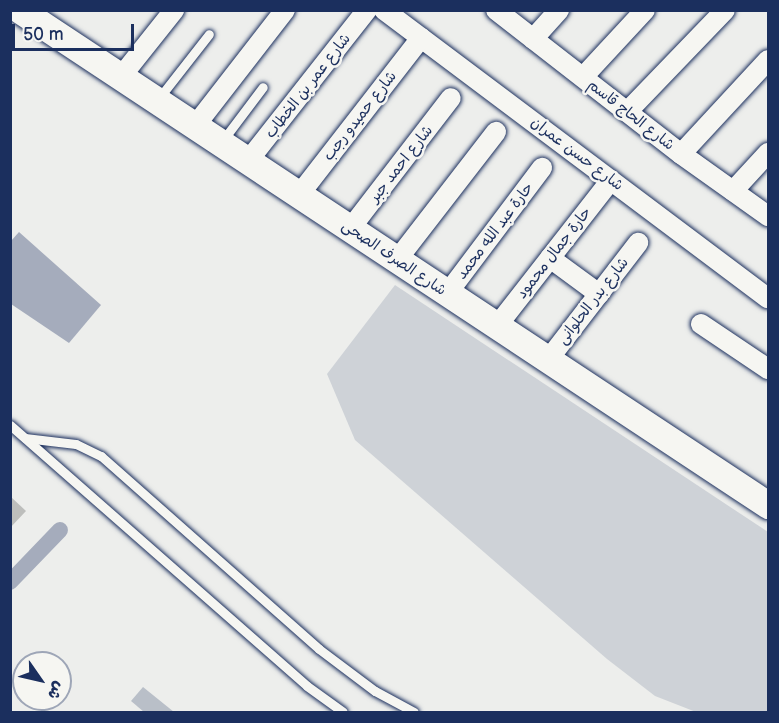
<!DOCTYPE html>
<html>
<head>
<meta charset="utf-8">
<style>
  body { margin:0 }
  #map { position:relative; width:779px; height:723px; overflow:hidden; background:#edeeec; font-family:"Balsamiq Sans","Playpen Sans Arabic",sans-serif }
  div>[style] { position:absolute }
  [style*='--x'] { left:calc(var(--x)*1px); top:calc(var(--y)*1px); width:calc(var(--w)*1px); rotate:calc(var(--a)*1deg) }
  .green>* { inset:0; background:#ced2d7 }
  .water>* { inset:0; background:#a5acbc }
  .shadow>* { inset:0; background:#0003 }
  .canal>* { height:16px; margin:-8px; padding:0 8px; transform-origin:8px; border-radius:8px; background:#a5acbc }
  .building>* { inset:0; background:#b9bfc8 }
  .roads { filter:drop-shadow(0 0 2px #1b2f5e) drop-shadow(0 0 2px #1b2f5e) }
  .lane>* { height:9px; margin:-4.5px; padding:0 4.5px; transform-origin:4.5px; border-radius:4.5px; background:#f6f6f2 }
  .street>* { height:20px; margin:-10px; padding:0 10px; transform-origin:10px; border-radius:10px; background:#f6f6f2 }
  .secondary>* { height:27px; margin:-13.5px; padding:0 13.5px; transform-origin:13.5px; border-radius:13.5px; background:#f6f6f2 }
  span { translate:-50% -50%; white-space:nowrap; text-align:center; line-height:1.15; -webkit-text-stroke:5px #f6f6f2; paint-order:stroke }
  .street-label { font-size:15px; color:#1b2f5e }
  .frame { position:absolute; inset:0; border:12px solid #1b2f5e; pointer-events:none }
  .north { position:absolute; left:12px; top:651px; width:60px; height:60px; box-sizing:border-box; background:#f6f6f2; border:2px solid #9ea6b7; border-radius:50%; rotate:124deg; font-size:16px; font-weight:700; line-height:24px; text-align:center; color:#1b2f5e }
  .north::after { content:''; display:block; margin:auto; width:21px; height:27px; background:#1b2f5e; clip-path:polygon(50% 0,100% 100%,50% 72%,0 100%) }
  .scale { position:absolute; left:12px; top:24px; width:122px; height:27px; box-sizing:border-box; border:3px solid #1b2f5e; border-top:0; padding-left:8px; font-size:18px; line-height:21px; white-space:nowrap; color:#1b2f5e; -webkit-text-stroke:4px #f6f6f2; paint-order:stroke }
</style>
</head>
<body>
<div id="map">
  <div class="green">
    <div style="clip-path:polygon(395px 285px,768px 532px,768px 712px,696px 712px,655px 696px,607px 659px,355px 440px,327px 374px)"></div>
  </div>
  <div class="water">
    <div style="clip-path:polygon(19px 232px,101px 305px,69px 343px,11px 304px,11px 241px)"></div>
  </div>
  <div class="shadow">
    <div style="clip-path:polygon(10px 496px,26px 511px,10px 528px)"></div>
  </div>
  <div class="canal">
    <div style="--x:10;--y:582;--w:72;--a:-46.1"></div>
  </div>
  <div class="building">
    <div style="clip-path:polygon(143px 687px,174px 712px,144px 712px,131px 701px)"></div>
  </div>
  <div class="roads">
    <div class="lane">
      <div style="--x:159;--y:98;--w:81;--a:-52"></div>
      <div style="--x:223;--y:140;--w:66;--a:-53"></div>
      <div style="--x:10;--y:425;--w:395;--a:41.3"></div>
      <div style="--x:307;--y:686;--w:44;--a:35.8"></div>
      <div style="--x:25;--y:438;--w:51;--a:6.7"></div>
      <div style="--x:76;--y:444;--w:28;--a:26"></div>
      <div style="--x:101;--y:456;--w:291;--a:41.5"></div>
      <div style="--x:319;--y:649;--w:70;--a:36.9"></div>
      <div style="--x:375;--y:691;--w:44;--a:28.3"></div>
    </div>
    <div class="street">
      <div style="--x:384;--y:10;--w:480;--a:36.9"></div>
      <div style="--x:496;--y:10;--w:234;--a:37.9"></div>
      <div style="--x:681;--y:154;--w:107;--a:35.5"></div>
      <div style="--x:533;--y:39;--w:39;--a:-48"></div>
      <div style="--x:583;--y:77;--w:91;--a:-47.2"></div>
      <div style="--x:120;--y:78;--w:87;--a:-51.5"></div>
      <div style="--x:627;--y:112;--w:141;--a:-46.1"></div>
      <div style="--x:195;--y:126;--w:147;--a:-52.2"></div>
      <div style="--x:681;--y:154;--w:128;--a:-47.2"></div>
      <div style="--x:248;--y:161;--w:192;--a:-51.8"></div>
      <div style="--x:733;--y:191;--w:52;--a:-47.4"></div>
      <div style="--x:299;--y:195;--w:199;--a:-52.2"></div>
      <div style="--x:350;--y:229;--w:165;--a:-52.4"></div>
      <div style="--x:550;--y:258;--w:61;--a:36.3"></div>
      <div style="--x:397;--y:260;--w:162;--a:-52.3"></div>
      <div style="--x:447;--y:294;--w:158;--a:-53"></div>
      <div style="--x:701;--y:324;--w:81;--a:33.9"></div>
      <div style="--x:497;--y:326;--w:185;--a:-52"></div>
      <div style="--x:548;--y:360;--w:148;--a:-52.4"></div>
    </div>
    <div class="secondary">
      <div style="--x:20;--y:10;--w:897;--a:33.5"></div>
    </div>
  </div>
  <div class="street-label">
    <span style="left:308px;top:86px;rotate:-52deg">شارع عمر بن الخطاب</span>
    <span style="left:631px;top:115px;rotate:38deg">شارع الحاج قاسم</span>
    <span style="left:360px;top:116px;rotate:-52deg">شارع حميدو رجب</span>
    <span style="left:577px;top:154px;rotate:37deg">شارع حسن عمران</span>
    <span style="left:401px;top:164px;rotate:-52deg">شارع احمد جبر</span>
    <span style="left:495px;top:231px;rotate:-53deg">حارة عبد الله محمد</span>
    <span style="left:554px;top:253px;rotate:-52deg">حارة جمال محمود</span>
    <span style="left:394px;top:258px;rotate:34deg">شارع الصرف الصحى</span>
    <span style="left:593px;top:301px;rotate:-52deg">شارع بدر الحلوانى</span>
  </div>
  <div class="frame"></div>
  <div class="north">ش</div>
  <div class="scale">50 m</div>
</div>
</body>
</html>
